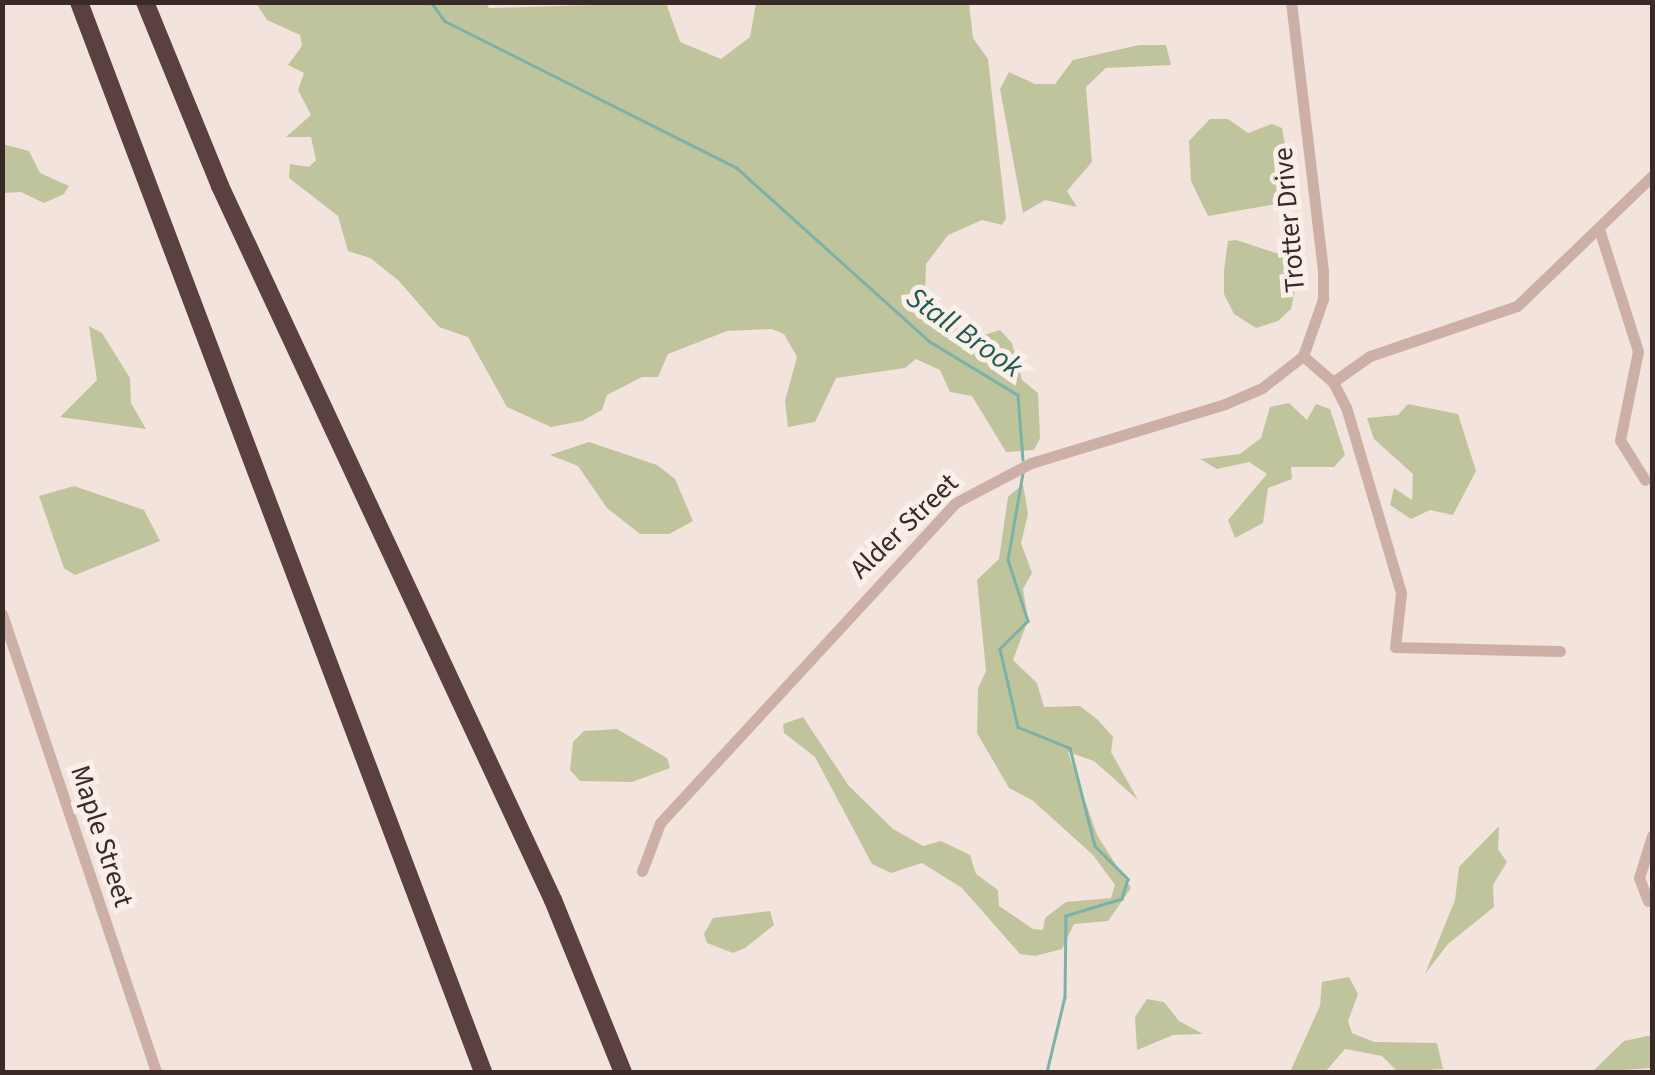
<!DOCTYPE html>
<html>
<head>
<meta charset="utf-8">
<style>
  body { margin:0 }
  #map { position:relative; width:1655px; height:1075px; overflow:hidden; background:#f3e3dd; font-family:"Source Sans 3",sans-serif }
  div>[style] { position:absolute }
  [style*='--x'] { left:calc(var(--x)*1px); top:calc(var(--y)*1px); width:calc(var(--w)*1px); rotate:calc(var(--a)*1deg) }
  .green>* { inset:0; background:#c0c49c }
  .stream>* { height:2.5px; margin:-1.25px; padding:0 1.25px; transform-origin:1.25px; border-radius:1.25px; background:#7ab2a7 }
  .minor>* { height:11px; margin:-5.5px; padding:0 5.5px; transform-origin:5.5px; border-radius:5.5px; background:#ccb0a8 }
  .highway>* { height:18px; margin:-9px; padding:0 9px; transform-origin:9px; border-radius:9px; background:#5a413f }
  span { translate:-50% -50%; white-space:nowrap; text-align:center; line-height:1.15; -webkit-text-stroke:10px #fbefe9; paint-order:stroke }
  .street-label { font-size:28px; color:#392a28 }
  .water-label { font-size:30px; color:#1c5d51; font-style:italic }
  .frame { position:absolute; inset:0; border:5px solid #392a28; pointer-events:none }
</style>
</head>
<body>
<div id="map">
  <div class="green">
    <div style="clip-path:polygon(486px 2px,489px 8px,666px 3px,680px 42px,721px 59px,750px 37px,756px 3px,969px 3px,973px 38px,988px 59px,1006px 218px,1002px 225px,982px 220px,948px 235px,926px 264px,925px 295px,946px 323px,981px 336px,1000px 330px,1012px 343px,1022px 380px,1038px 393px,1040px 438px,1034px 450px,1006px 452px,972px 396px,950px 392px,940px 370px,916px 359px,905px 368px,836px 378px,815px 422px,788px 427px,785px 401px,797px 357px,784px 334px,772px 329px,727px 331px,668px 354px,658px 377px,642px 377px,607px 395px,602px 410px,582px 421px,551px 427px,507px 407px,468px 337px,439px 327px,398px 280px,370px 258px,348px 251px,338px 216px,289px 178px,290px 164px,309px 167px,316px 160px,311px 137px,286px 137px,311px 115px,298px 90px,304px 73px,288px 65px,302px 46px,300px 35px,267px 20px,256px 3px)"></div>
    <div style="clip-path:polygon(1139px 45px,1166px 45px,1171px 65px,1106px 68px,1086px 87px,1092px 162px,1067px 191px,1077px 207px,1045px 200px,1023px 213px,1000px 89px,1009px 72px,1035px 84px,1055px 84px,1073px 60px)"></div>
    <div style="clip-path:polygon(1210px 119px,1228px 119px,1248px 133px,1272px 124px,1282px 128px,1294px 193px,1282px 203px,1208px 216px,1191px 181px,1189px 141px)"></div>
    <div style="clip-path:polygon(2px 144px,29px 151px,40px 173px,69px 186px,64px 194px,44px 203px,21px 192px,3px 193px)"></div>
    <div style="clip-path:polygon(1236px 240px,1301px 261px,1291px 309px,1278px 321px,1256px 328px,1234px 314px,1224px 294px,1224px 270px,1228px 241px)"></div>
    <div style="clip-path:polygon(89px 326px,102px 333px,130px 378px,131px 403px,146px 429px,60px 417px,97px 380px)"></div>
    <div style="clip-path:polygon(1289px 403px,1307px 420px,1316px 404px,1330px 409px,1345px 455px,1334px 467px,1291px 467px,1292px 479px,1268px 488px,1263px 523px,1235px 538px,1228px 520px,1267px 474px,1249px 462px,1217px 469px,1200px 459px,1240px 454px,1261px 438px,1270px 407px)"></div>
    <div style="clip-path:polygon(1408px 404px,1458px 414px,1476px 471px,1453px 515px,1430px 510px,1411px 519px,1390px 505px,1394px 488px,1412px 500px,1413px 474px,1374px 439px,1367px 418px,1398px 415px)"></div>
    <div style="clip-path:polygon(589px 442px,657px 465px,675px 479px,693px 521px,669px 534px,640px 534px,607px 508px,578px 466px,550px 455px)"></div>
    <div style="clip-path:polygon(1023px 484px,1028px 514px,1021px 543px,1032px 573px,1023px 589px,1028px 620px,1013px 660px,1037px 683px,1044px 707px,1080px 706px,1098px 720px,1113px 737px,1111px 752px,1138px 800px,1094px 761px,1068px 752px,1097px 835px,1131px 888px,1108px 921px,1074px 924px,1062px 949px,1035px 956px,1020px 954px,962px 888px,922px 863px,891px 873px,872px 864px,815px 757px,784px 733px,783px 724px,803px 717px,849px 786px,893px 829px,923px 846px,941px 841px,970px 855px,976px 874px,998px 890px,999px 906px,1033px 929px,1043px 930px,1045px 918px,1066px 902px,1111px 898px,1115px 885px,1093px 855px,1032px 800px,1009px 788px,977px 733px,978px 688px,986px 671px,977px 580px,999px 559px,1008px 497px)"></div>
    <div style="clip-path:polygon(74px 486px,144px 510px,160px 541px,75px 575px,64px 568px,39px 496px)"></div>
    <div style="clip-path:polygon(617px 729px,667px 758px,670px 768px,632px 782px,580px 781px,570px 770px,573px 742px,584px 731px)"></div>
    <div style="clip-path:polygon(1499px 826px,1498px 849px,1507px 862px,1493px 885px,1494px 907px,1448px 944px,1425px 974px,1455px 900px,1459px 867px)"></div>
    <div style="clip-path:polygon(770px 911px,774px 925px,745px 948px,733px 953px,707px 943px,704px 934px,713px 918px)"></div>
    <div style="clip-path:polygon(1349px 977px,1358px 994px,1348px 1021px,1352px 1033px,1374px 1042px,1437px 1043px,1443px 1069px,1398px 1072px,1382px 1056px,1345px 1049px,1325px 1072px,1290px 1072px,1320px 1006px,1322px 982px)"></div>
    <div style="clip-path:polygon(1147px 999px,1164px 1002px,1179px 1021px,1203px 1034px,1173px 1035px,1137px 1050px,1135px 1017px)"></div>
    <div style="clip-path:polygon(1652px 1035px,1652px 1068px,1592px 1072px,1624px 1041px)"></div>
  </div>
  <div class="stream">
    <div style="--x:431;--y:2;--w:24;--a:54"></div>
    <div style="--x:445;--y:21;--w:327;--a:26.7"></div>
    <div style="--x:737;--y:168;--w:258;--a:42"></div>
    <div style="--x:929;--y:341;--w:104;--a:31.2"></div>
    <div style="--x:1018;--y:395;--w:65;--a:85.6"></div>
    <div style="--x:1023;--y:473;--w:88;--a:99.8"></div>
    <div style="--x:1008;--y:560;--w:64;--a:71.8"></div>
    <div style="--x:1028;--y:621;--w:40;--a:135"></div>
    <div style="--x:1000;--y:649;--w:80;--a:77"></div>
    <div style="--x:1018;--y:727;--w:56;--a:22"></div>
    <div style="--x:1070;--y:748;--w:101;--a:75.7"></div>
    <div style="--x:1095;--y:846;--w:47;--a:45"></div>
    <div style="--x:1128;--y:879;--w:21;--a:107"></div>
    <div style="--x:1122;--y:899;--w:59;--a:163.1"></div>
    <div style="--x:1066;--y:916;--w:81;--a:90.7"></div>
    <div style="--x:1065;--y:997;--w:77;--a:103.5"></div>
  </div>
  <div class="minor">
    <div style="--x:1291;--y:2;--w:271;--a:83.2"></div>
    <div style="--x:1323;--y:271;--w:28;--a:90"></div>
    <div style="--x:1323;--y:299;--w:60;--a:109.3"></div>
    <div style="--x:1303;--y:356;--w:40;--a:41"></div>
    <div style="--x:1333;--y:382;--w:28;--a:63"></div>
    <div style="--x:1346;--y:407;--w:194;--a:73.5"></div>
    <div style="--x:1401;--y:593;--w:54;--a:96.3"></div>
    <div style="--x:1395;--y:647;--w:165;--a:1.4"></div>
    <div style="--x:1599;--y:229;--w:128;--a:72.3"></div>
    <div style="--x:1638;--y:351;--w:91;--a:101.4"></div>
    <div style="--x:1620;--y:440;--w:47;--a:58"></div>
    <div style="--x:1333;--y:382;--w:45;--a:-35.1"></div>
    <div style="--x:1370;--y:356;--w:155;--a:-18.8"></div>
    <div style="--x:1517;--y:306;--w:187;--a:-43.9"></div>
    <div style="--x:2;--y:614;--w:483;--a:71.4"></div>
    <div style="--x:642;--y:871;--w:51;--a:-69.4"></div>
    <div style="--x:660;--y:823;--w:435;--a:-47.3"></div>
    <div style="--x:955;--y:503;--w:86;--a:-27.8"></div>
    <div style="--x:1031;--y:463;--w:203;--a:-16.9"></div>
    <div style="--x:1225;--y:404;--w:40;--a:-23.4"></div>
    <div style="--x:1262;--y:388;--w:52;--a:-38"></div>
    <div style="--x:1648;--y:901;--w:25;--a:-111"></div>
    <div style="--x:1639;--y:878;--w:44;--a:-72.8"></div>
  </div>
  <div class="highway">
    <div style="--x:79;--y:2;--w:1144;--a:69.31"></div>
    <div style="--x:145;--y:2;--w:199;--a:67.8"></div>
    <div style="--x:220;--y:186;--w:788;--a:65"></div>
    <div style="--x:553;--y:900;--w:186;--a:67.9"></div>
  </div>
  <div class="street-label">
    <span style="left:1289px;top:220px;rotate:-95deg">Trotter Drive</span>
    <span style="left:904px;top:526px;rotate:-44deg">Alder Street</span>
    <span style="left:102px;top:836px;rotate:72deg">Maple Street</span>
  </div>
  <div class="water-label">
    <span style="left:964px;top:333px;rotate:35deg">Stall Brook</span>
  </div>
  <div class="frame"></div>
</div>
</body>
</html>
